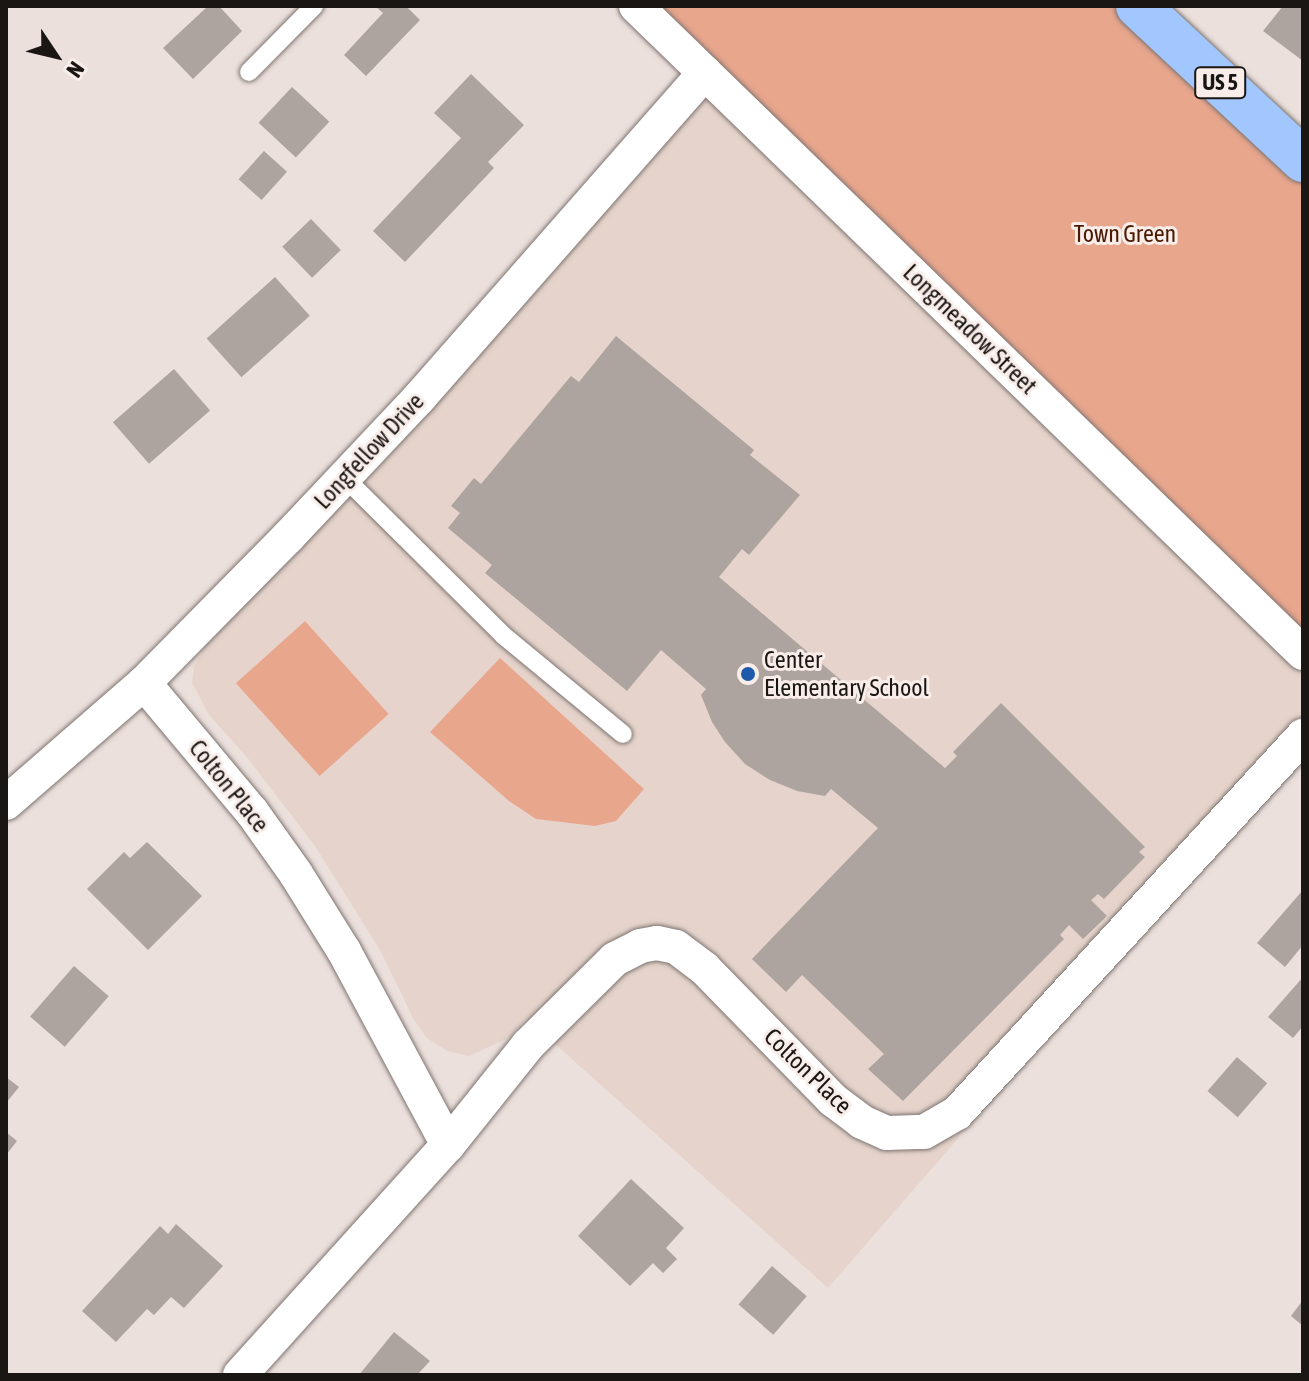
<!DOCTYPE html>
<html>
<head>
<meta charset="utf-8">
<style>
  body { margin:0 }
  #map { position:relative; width:1309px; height:1381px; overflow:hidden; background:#ebe0dc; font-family:"Asap Condensed",sans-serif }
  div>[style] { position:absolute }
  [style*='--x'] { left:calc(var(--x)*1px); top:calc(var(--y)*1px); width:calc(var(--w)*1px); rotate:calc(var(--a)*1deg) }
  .built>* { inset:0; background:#e6d4cc }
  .green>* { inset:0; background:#e8a68d; transform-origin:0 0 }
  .building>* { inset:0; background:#ada39f; transform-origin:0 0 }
  .roads { filter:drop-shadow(0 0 2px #7e7470) drop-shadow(0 0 2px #7e7470) }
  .service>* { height:18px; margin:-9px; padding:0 9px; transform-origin:9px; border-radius:9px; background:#fff }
  .minor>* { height:34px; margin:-17px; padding:0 17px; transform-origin:17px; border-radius:17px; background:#fff }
  .primary>* { height:44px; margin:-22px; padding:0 22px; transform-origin:22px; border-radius:22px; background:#a1c7fe }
  .dots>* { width:22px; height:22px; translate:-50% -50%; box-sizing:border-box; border:4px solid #f8ede9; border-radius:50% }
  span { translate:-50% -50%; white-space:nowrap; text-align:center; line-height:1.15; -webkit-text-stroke:6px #f8ede9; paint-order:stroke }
  .shield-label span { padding:2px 6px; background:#f8ede9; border:2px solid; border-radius:6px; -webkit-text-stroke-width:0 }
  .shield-label { font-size:22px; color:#1a1614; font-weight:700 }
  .park-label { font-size:24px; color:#4c1a04 }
  .street-label { font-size:24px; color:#1a1614 }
  .poi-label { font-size:24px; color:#1a1614 }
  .left { translate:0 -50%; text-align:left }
  .frame { position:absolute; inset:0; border:8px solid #1a1614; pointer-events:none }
  .north { position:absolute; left:16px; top:16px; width:80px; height:80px; -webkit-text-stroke:6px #f8ede9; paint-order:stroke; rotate:125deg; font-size:22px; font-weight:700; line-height:32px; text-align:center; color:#1a1614 }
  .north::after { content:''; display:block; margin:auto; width:28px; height:36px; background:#1a1614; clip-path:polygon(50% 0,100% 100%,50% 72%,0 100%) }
</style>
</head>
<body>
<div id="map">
  <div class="built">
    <div style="clip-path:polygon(705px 73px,1303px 653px,1303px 742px,828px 1288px,526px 1018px,509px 1038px,469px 1056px,447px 1051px,427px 1038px,414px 1020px,380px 950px,315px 846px,246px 756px,209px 715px,192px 683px,194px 666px,209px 640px)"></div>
  </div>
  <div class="green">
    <div style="clip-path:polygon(636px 6px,1138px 6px,1303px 160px,1303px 653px)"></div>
    <div style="left:305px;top:621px;width:125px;height:93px;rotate:48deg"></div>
    <div style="clip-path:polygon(500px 658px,644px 789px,616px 821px,595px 826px,536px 819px,509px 801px,430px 732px)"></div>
  </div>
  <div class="building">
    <div style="clip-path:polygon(208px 6px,219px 6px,242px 31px,193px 79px,163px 48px)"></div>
    <div style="clip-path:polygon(375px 6px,406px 6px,420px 20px,366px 76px,344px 55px,383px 13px)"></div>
    <div style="clip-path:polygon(1283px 6px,1303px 6px,1303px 61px,1263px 31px)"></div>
    <div style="clip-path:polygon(471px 74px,524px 125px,488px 162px,494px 168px,405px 262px,373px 231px,461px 138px,434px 113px)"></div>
    <div style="left:292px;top:87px;width:51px;height:49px;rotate:43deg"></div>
    <div style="left:264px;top:151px;width:31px;height:38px;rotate:42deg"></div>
    <div style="left:311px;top:219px;width:43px;height:40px;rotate:46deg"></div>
    <div style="left:275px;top:277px;width:52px;height:92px;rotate:48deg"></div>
    <div style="clip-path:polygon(616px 336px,754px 450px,750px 455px,800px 495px,749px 555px,742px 549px,719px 577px,945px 768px,957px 756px,953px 752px,1001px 703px,1145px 847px,1139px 852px,1145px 857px,1104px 899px,1098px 894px,1091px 900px,1107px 916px,1083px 939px,1069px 925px,1060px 935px,1064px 939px,903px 1101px,868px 1069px,884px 1054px,802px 975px,786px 992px,752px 959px,878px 828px,831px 789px,825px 796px,797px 791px,770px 780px,745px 764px,725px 742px,712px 722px,701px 695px,706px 689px,661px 650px,627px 691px,485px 573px,492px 565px,448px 528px,460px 513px,451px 506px,474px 478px,481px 484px,571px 376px,579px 382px)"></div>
    <div style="left:174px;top:369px;width:55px;height:81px;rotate:49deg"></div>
    <div style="clip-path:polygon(147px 842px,202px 896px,148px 950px,87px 889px,124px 852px,130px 858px)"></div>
    <div style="clip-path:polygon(1303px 890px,1303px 945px,1285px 967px,1257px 943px)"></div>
    <div style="left:74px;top:966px;width:46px;height:67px;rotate:41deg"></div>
    <div style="clip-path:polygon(1303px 977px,1303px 1026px,1293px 1038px,1268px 1017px)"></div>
    <div style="left:1237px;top:1057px;width:40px;height:45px;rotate:41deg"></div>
    <div style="clip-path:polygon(6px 1077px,19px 1087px,6px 1103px)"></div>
    <div style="clip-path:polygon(6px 1132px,17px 1141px,6px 1155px)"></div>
    <div style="clip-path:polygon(631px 1179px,684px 1228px,666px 1248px,677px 1259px,663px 1273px,653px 1263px,630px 1286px,578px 1236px)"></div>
    <div style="clip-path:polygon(176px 1224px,223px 1266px,184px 1308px,171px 1297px,154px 1315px,147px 1309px,116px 1342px,82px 1311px,160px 1226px,168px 1234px)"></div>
    <div style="left:772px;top:1266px;width:46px;height:51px;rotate:41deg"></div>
    <div style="clip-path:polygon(1303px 1300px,1303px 1326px,1291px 1316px)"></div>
    <div style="clip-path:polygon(394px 1332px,430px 1361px,417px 1375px,359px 1375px)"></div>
  </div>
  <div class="roads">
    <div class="service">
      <div style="--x:249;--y:72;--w:93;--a:-45.4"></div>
      <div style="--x:344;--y:477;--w:226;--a:44.8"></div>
      <div style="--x:504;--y:636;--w:154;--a:39.5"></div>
    </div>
    <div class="minor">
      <div style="--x:636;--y:6;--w:929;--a:44.13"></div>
      <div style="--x:144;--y:683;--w:168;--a:50.1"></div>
      <div style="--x:252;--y:812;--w:76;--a:54.6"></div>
      <div style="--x:296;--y:874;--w:91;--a:58.1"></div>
      <div style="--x:344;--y:951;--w:220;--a:61.8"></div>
      <div style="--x:6;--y:803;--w:183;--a:-41"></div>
      <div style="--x:144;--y:683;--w:205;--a:-45.4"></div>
      <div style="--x:288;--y:537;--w:191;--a:-46.7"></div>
      <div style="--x:419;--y:398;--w:433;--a:-48.7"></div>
      <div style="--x:240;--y:1375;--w:310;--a:-47.9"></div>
      <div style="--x:448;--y:1145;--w:128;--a:-51.3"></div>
      <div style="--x:528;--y:1045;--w:122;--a:-44.7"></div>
      <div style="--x:615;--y:959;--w:28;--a:-27"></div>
      <div style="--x:640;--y:946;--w:17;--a:-10"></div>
      <div style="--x:657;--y:943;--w:19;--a:12"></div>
      <div style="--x:676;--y:947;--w:36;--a:37"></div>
      <div style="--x:705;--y:969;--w:183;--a:45.7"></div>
      <div style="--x:833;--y:1100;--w:36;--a:37"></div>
      <div style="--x:862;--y:1122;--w:27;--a:24"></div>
      <div style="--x:887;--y:1133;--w:37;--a:-2"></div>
      <div style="--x:924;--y:1132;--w:38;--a:-30"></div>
      <div style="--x:957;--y:1113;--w:512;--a:-47.46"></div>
    </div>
    <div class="primary">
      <div style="--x:1138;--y:6;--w:226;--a:43"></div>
    </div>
  </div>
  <div class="dots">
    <div style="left:748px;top:674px;background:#1e5aab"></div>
  </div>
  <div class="shield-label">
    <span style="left:1220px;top:83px">US 5</span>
  </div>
  <div class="park-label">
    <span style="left:1125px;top:234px">Town Green</span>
  </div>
  <div class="street-label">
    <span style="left:970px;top:329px;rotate:44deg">Longmeadow Street</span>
    <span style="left:369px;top:451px;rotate:-47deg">Longfellow Drive</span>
    <span style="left:229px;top:786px;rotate:51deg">Colton Place</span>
    <span style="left:808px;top:1071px;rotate:44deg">Colton Place</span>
  </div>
  <div class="poi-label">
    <span class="left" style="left:764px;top:674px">Center<br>Elementary School</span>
  </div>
  <div class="frame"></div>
  <div class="north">N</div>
</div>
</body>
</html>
